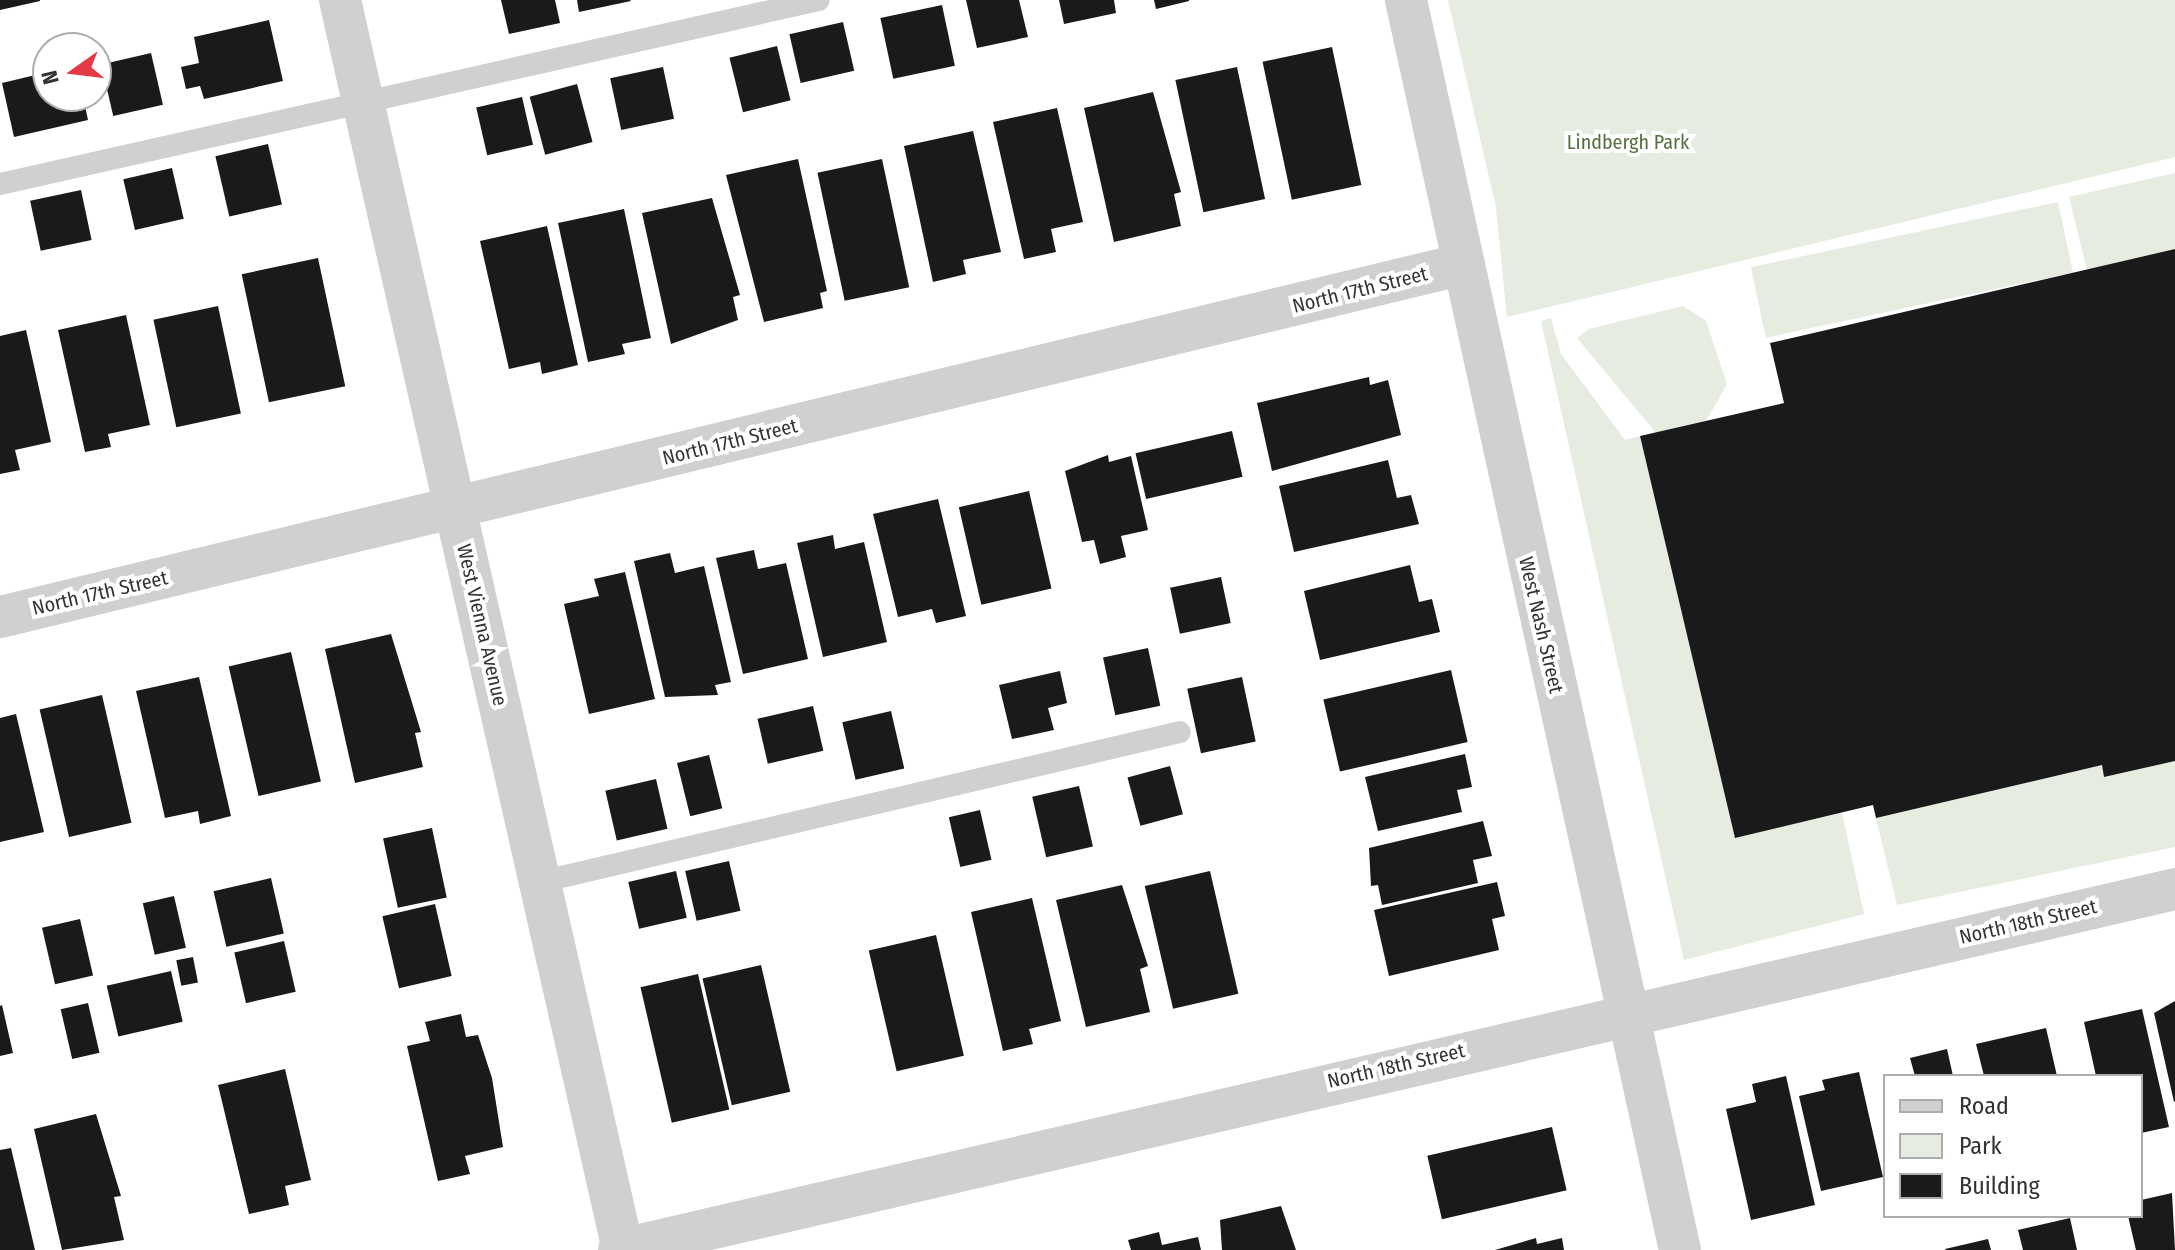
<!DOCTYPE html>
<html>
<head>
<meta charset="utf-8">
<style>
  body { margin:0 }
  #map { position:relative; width:2175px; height:1250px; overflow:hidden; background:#fff; font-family:"Fira Sans Condensed",sans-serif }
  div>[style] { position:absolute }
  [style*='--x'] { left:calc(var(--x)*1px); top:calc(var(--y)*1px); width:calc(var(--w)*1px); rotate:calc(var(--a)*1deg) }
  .green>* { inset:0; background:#e6ecdf; transform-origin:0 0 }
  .building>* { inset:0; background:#1a1a1a; transform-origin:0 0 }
  .lane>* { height:22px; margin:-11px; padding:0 11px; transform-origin:11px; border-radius:11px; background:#d0d0d0 }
  .street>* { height:42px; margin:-21px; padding:0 21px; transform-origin:21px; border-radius:21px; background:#d0d0d0 }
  span { translate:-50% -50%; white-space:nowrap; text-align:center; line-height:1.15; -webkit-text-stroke:8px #fff; paint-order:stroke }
  .park-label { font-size:20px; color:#56703f }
  .street-label { font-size:20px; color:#333 }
  .legend { position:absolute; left:1883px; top:1074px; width:260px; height:144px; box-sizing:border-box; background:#fff; border:2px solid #adadad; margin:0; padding:10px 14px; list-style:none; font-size:24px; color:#333 }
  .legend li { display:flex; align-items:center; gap:16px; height:40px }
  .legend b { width:40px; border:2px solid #adadad }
  .north { position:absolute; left:32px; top:32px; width:80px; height:80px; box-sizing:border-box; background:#fff; border:2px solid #adadad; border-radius:50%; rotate:256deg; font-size:22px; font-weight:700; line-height:32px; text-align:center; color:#333 }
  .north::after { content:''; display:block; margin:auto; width:28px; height:36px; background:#e63946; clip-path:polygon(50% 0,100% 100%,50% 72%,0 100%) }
</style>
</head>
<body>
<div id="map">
  <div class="green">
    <div style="clip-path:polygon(1448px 0,2175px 0,2175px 157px,1507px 317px,1496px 207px)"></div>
    <div style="clip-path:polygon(2175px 173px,2175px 249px,2087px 270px,2069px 197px)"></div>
    <div style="left:2058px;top:202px;width:72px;height:314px;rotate:78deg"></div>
    <div style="clip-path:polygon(1683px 306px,1706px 321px,1727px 384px,1706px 421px,1656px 433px,1577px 338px,1589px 329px)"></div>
    <div style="clip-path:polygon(1551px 318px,1561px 354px,1625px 440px,1640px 436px,1735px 837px,1842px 813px,1864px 914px,1684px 960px,1541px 321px)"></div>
    <div style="clip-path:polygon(2175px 761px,2175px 847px,1897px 905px,1876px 818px,2102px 765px,2105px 777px)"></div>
  </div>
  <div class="building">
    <div style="clip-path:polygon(0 0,40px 0,40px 1px,0 10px)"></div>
    <div style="clip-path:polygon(501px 0,555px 0,560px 23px,509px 34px)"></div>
    <div style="clip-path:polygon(577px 0,630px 0,631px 1px,579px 12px)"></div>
    <div style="clip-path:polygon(966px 0,1019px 0,1028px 37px,977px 48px)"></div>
    <div style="clip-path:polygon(1059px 0,1114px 0,1116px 13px,1064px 24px)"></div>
    <div style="clip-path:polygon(1154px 0,1189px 0,1189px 1px,1156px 9px)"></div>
    <div style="left:942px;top:5px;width:62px;height:63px;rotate:78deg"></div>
    <div style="clip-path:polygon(269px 20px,283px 81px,204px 99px,200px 86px,186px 89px,181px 67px,199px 63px,194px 37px)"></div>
    <div style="left:843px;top:22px;width:50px;height:55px;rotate:77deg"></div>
    <div style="left:777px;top:46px;width:56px;height:49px;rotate:76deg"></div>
    <div style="left:1332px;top:47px;width:141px;height:71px;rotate:78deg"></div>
    <div style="left:151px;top:53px;width:53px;height:51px;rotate:77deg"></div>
    <div style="left:663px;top:67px;width:53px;height:54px;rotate:78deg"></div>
    <div style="left:1237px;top:67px;width:135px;height:63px;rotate:78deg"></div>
    <div style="clip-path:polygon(48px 72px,48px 96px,83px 96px,88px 120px,14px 137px,2px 83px)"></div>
    <div style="left:577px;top:84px;width:60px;height:49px;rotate:75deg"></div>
    <div style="clip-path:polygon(1153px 92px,1181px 192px,1174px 194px,1181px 226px,1114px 242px,1084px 108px)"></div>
    <div style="left:522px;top:97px;width:49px;height:47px;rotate:77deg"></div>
    <div style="clip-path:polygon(1057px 108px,1083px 222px,1051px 229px,1056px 252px,1024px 259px,993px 122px)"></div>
    <div style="clip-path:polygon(973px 131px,1001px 252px,963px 260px,966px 274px,933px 282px,904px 146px)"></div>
    <div style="left:268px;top:144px;width:62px;height:54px;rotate:77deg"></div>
    <div style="clip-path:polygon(798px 159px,827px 291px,820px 293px,823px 308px,764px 322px,726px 175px)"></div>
    <div style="left:882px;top:159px;width:131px;height:66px;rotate:78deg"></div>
    <div style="left:172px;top:168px;width:52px;height:50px;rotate:77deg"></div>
    <div style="left:81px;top:190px;width:51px;height:52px;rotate:78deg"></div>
    <div style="clip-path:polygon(712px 198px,740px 295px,733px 297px,738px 320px,671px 344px,642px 213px)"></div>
    <div style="clip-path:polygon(624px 209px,651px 338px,622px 344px,625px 354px,588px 362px,558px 223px)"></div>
    <div style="clip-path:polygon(547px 226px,578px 365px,542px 374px,540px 362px,509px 369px,480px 241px)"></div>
    <div style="clip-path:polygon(2175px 249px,2175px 761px,2104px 777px,2102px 765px,1876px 818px,1873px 805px,1735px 838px,1640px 436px,1784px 403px,1770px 343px)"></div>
    <div style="left:318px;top:258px;width:131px;height:78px;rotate:78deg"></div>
    <div style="left:218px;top:306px;width:110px;height:66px;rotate:78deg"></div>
    <div style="clip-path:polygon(126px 315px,150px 425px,108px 434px,111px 447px,85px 452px,58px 330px)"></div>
    <div style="clip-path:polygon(26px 330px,51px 442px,15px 450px,20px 470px,0 474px,0 336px)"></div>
    <div style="clip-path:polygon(1369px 377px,1370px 385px,1388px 380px,1401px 435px,1272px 471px,1257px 403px)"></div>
    <div style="left:1232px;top:431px;width:47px;height:99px;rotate:77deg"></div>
    <div style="clip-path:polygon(1108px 455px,1109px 462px,1131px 456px,1148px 530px,1121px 536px,1126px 557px,1100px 564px,1094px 540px,1082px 542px,1065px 471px)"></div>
    <div style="clip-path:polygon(1388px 460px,1397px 498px,1411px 495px,1419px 524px,1294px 552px,1279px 486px)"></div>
    <div style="left:1029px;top:491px;width:100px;height:72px;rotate:77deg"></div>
    <div style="clip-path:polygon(938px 499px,966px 616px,936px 623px,932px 609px,898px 617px,873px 514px)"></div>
    <div style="clip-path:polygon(833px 535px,835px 549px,864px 542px,887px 642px,823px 657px,797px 543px)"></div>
    <div style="clip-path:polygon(754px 550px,758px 569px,786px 563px,808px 659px,743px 674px,716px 558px)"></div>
    <div style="clip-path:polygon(670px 553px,675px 573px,704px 566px,731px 682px,715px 685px,718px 695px,665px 697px,634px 561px)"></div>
    <div style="clip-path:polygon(1410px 565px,1419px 602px,1432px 599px,1440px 632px,1320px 660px,1304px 591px)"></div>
    <div style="clip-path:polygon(625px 572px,655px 699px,589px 714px,564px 604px,599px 596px,594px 579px)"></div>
    <div style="left:1221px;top:577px;width:47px;height:52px;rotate:78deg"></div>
    <div style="clip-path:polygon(391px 634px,421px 732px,415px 733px,423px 767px,355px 783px,325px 649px)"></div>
    <div style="left:1148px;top:648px;width:59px;height:46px;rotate:78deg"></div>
    <div style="left:291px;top:652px;width:133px;height:64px;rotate:77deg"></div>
    <div style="left:1451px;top:670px;width:74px;height:131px;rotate:77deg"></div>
    <div style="clip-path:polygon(1060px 671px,1067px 703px,1048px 708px,1054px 730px,1012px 739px,999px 685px)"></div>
    <div style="clip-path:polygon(199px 677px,231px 816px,200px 824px,198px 811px,165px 818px,136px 691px)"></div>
    <div style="left:1242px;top:677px;width:66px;height:56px;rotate:78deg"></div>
    <div style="left:102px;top:695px;width:131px;height:64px;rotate:77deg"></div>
    <div style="left:813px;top:706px;width:46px;height:57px;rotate:77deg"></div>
    <div style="left:891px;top:711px;width:59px;height:50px;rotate:77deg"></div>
    <div style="clip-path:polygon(16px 714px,44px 832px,0 842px,0 718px)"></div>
    <div style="clip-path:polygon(1465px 754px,1472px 787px,1457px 790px,1462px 812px,1378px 831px,1365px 777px)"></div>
    <div style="left:709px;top:755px;width:55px;height:33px;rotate:76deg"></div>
    <div style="left:1170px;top:766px;width:50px;height:44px;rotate:75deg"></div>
    <div style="left:656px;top:779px;width:51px;height:52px;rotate:77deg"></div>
    <div style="left:1079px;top:786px;width:62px;height:48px;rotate:77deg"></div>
    <div style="left:980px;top:810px;width:51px;height:32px;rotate:77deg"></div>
    <div style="clip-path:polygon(1483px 821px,1492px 856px,1473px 860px,1478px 883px,1382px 905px,1378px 885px,1371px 886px,1369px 848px)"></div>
    <div style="left:432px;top:828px;width:71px;height:50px;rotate:78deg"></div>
    <div style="left:729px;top:861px;width:51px;height:45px;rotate:77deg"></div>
    <div style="left:676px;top:871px;width:48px;height:49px;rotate:77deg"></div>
    <div style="left:1210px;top:871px;width:126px;height:67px;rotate:77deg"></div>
    <div style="left:271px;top:878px;width:57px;height:59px;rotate:77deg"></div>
    <div style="clip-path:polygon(1497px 882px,1505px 916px,1492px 919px,1499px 950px,1389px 976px,1374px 910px)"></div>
    <div style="clip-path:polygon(1122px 885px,1148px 966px,1140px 969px,1150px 1012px,1086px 1027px,1056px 900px)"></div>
    <div style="left:174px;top:896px;width:53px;height:32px;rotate:77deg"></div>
    <div style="clip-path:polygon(1032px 898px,1061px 1021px,1029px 1029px,1033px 1044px,1003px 1051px,971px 912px)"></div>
    <div style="left:435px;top:904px;width:74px;height:54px;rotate:77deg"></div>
    <div style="left:80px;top:919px;width:58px;height:39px;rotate:77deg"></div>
    <div style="left:936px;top:935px;width:124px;height:69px;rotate:77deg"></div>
    <div style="left:284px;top:941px;width:52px;height:51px;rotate:77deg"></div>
    <div style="left:193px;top:957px;width:26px;height:17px;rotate:79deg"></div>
    <div style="left:761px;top:965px;width:130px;height:60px;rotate:77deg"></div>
    <div style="left:171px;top:971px;width:52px;height:66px;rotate:77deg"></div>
    <div style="left:698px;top:974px;width:139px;height:59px;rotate:77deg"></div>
    <div style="clip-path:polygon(2175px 1001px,2175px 1101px,2174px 1102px,2154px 1013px)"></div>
    <div style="left:88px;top:1003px;width:51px;height:28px;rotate:77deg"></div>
    <div style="clip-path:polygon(2px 1005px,13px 1053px,0 1056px,0 1006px)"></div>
    <div style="clip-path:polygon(2142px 1009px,2169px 1127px,2141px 1133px,2141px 1076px,2096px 1076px,2084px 1022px)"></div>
    <div style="clip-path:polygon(461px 1014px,466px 1037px,478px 1035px,492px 1078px,503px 1147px,465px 1156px,470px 1174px,438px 1181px,407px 1046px,430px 1041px,425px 1022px)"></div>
    <div style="clip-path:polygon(2046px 1028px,2057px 1076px,1984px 1076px,1976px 1044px)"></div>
    <div style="clip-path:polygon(1947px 1049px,1953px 1076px,1915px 1076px,1910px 1058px)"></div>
    <div style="clip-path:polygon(285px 1069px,311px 1180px,285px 1186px,289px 1205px,249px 1214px,218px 1085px)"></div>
    <div style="clip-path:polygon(1859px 1072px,1883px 1177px,1821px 1191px,1799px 1096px,1825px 1090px,1822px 1080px)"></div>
    <div style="clip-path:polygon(1786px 1076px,1815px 1205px,1751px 1220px,1726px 1109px,1756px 1102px,1752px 1084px)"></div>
    <div style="clip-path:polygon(96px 1114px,121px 1196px,114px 1197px,124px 1240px,62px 1250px,34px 1129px)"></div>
    <div style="left:1552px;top:1127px;width:65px;height:128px;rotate:77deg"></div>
    <div style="clip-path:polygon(11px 1148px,35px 1250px,0 1250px,0 1150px)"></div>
    <div style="clip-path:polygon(2172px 1193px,2175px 1250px,2136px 1250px,2128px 1216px,2141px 1216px,2141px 1200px)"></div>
    <div style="clip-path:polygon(1281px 1206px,1296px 1250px,1222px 1250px,1220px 1220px)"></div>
    <div style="clip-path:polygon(2070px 1218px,2077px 1250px,2023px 1250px,2018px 1230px)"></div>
    <div style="clip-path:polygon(1159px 1232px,1162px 1245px,1198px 1237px,1201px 1250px,1131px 1250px,1128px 1240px)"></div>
    <div style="clip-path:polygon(1536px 1238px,1537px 1244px,1562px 1238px,1564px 1250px,1495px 1250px)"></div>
    <div style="clip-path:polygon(1988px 1239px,1991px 1250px,1946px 1250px,1945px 1249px)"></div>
  </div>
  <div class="lane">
    <div style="--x:0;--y:184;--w:839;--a:-12.66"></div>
    <div style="--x:540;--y:882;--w:657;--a:-13.19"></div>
  </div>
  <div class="street">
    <div style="--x:340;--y:0;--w:1282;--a:77.24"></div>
    <div style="--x:1406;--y:0;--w:1280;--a:77.64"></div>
    <div style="--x:0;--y:617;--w:1502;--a:-13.56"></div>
    <div style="--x:619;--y:1250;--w:1597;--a:-13.06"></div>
  </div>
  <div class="park-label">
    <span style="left:1628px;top:142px">Lindbergh Park</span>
  </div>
  <div class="street-label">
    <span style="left:1360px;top:290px;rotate:-14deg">North 17th Street</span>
    <span style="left:730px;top:442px;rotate:-14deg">North 17th Street</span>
    <span style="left:100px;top:593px;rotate:-13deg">North 17th Street</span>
    <span style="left:482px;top:625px;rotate:77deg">West Vienna Avenue</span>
    <span style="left:1541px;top:625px;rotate:77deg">West Nash Street</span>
    <span style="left:2028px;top:922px;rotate:-13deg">North 18th Street</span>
    <span style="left:1396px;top:1066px;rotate:-13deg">North 18th Street</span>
  </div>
  <ul class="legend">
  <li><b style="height:10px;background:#d0d0d0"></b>Road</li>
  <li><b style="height:22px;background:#e6ecdf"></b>Park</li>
  <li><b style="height:22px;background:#1a1a1a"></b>Building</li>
  </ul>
  <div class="north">N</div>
</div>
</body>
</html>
